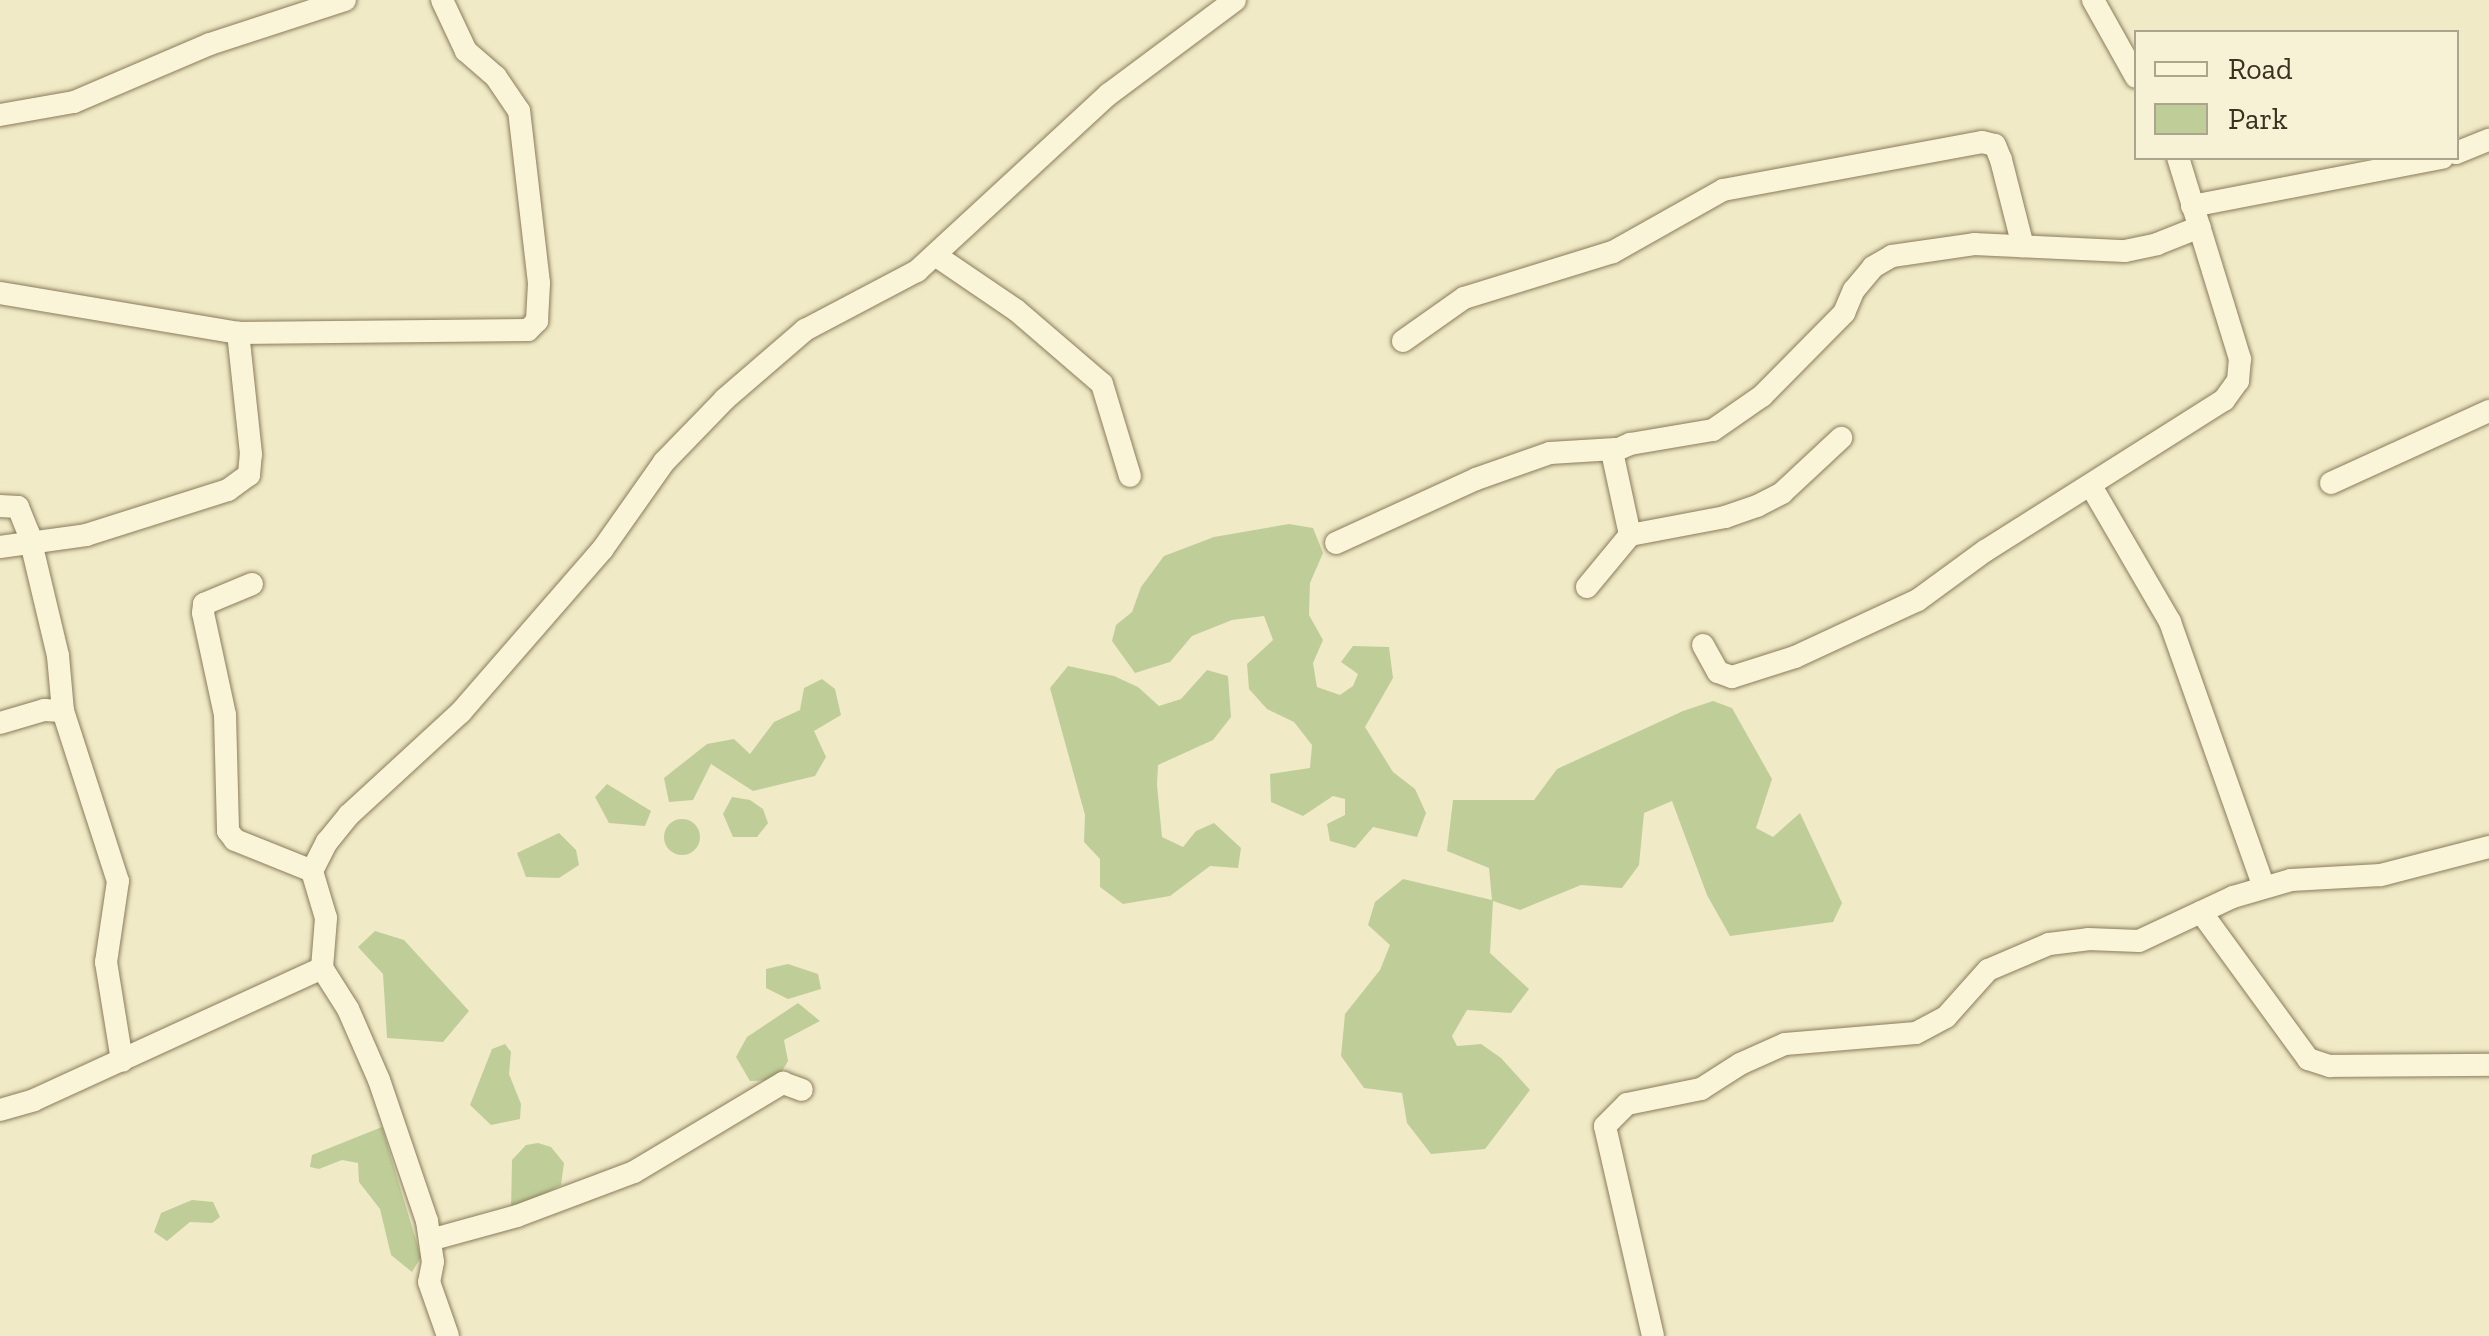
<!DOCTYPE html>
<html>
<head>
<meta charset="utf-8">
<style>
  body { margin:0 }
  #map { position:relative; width:2489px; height:1336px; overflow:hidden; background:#f0eac6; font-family:"Zilla Slab",serif }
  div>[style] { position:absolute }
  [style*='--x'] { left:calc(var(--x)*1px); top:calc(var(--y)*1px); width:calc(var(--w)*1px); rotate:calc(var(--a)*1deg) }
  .green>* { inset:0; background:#bfce99 }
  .round { border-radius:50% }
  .roads { filter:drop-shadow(0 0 2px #8b7c5b) drop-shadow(0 0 2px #8b7c5b) }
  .minor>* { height:22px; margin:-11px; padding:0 11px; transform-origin:11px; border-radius:11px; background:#faf5d9 }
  span { translate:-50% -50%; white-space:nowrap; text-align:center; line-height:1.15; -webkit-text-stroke:9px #f7f2d6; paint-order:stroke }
  .legend { position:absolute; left:2134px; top:30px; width:325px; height:130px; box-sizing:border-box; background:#f7f2d6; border:2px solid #aca58d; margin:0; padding:12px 18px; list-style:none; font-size:30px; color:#3b311f }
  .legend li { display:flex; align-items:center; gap:20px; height:50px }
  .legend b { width:50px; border:2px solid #aca58d }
</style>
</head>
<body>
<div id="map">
  <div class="green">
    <div style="clip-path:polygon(1289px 524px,1313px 528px,1323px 553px,1310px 583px,1309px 615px,1323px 640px,1313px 663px,1317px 687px,1340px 695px,1353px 686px,1358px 674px,1341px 662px,1353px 646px,1389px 647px,1393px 678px,1365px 727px,1393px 772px,1415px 789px,1426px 813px,1417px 837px,1373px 827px,1355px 848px,1330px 841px,1327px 824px,1345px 815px,1345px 799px,1333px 796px,1303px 816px,1271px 802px,1270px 774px,1310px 768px,1312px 745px,1294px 722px,1267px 709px,1249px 689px,1247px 664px,1273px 640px,1264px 616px,1232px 620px,1192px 636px,1170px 662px,1135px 673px,1112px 641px,1116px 625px,1132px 612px,1141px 587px,1164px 556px,1214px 537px)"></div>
    <div style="clip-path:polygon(1068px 666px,1114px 676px,1138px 687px,1159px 706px,1181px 699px,1207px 670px,1228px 676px,1231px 717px,1213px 740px,1158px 765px,1157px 785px,1162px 837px,1183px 847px,1196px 831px,1214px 823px,1241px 848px,1238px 868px,1210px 866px,1170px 896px,1123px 904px,1100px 887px,1100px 859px,1084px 842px,1085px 815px,1050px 688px)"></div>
    <div style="clip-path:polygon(822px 679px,835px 689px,841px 715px,814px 731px,826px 757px,815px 776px,753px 791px,711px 764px,693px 800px,669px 802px,664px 778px,707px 744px,734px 739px,750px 754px,774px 722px,800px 710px,804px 688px)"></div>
    <div style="clip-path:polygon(1713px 701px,1732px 708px,1772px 779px,1756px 828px,1773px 837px,1800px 813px,1842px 903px,1833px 922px,1730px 936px,1707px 895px,1672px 801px,1644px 813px,1639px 865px,1622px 888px,1581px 885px,1520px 910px,1493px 901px,1490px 953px,1529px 989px,1511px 1013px,1467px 1010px,1452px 1036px,1457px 1046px,1481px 1044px,1501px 1058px,1530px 1090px,1485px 1149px,1431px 1154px,1407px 1123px,1402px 1093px,1364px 1088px,1341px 1056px,1345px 1014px,1380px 970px,1390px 945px,1368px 925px,1375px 902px,1403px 879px,1492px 900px,1489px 868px,1447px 851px,1453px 800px,1534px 800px,1557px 769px,1683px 711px)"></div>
    <div style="clip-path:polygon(607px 784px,651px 811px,645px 826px,609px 823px,595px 797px)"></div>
    <div style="clip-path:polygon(732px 797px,750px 800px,763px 809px,768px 823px,757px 837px,733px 837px,723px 814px)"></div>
    <div class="round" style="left:664px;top:819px;width:36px;height:36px"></div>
    <div style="clip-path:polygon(559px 833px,576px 850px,579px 865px,559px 878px,526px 877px,517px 853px)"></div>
    <div style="clip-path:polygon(375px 931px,404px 940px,469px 1011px,443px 1042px,387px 1038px,383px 974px,358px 947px)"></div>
    <div style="clip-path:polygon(788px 964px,818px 974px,821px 989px,788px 999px,766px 988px,766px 969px)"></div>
    <div style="clip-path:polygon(798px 1003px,820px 1021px,784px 1040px,788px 1061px,777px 1080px,750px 1081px,736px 1057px,747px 1037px)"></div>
    <div style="clip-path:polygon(505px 1044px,511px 1052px,509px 1074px,521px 1104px,520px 1119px,491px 1125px,470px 1105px,492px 1049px)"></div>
    <div style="clip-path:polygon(382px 1127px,421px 1257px,412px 1272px,391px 1255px,380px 1209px,359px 1182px,358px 1163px,342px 1160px,319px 1169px,310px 1167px,312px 1155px)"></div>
    <div style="clip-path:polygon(538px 1143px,551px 1147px,564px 1163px,561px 1185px,511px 1211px,512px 1160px,526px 1145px)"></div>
    <div style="clip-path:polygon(192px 1200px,213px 1202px,220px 1217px,212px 1223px,190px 1222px,167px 1241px,154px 1232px,161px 1213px)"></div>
  </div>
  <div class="roads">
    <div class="minor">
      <div style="--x:2093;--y:0;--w:88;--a:60.8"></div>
      <div style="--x:0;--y:115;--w:75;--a:-10"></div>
      <div style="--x:74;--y:102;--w:148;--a:-23.1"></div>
      <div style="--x:210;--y:44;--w:142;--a:-18.1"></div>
      <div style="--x:2456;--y:153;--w:35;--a:-22"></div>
      <div style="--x:2192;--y:206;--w:255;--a:-10.9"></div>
      <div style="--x:935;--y:255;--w:98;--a:34.2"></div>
      <div style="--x:1016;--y:310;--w:113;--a:40.7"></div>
      <div style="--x:1102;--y:384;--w:96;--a:73.1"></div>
      <div style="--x:0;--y:293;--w:241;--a:9.5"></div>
      <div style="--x:238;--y:333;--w:290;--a:-0.6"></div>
      <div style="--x:528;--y:330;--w:13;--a:-45"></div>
      <div style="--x:537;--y:321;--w:38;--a:-87"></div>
      <div style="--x:539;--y:283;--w:173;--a:-96.6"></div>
      <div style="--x:519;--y:111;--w:41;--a:-124.1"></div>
      <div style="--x:496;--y:77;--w:40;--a:-139"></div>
      <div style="--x:466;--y:51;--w:56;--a:-115.2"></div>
      <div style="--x:1403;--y:341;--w:75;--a:-35.2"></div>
      <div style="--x:1464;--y:298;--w:156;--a:-17.2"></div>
      <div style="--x:1613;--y:252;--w:126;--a:-29.4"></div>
      <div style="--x:1723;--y:190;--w:263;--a:-10.5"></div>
      <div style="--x:1982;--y:142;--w:13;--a:13"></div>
      <div style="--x:1995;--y:145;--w:16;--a:68"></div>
      <div style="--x:2001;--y:160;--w:89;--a:75.7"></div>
      <div style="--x:2331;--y:483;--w:174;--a:-24.5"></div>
      <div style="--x:2091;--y:486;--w:157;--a:59.8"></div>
      <div style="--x:2170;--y:622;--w:281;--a:70.5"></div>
      <div style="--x:0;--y:506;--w:18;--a:3"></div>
      <div style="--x:18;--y:507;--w:29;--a:68"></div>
      <div style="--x:29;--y:534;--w:125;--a:76.6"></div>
      <div style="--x:58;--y:656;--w:55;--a:84.8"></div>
      <div style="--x:1630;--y:535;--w:97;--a:-10.7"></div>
      <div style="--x:1725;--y:517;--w:34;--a:-19"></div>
      <div style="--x:1757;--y:506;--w:28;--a:-27"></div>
      <div style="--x:1782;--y:493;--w:81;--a:-43"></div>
      <div style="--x:1336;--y:543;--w:154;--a:-24.6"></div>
      <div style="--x:1476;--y:479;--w:78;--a:-19.4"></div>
      <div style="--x:1550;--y:453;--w:65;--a:-3.5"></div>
      <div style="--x:0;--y:547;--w:87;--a:-7.9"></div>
      <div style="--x:86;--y:535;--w:149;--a:-17.6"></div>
      <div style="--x:228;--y:490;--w:26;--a:-36"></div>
      <div style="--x:249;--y:475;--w:21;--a:-85"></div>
      <div style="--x:251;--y:454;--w:122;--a:-96.1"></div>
      <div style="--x:252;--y:584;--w:52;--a:157.4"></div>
      <div style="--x:204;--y:604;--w:9;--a:96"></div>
      <div style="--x:203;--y:613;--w:104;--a:77.8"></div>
      <div style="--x:225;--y:715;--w:116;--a:88.5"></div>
      <div style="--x:228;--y:831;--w:11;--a:52"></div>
      <div style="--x:235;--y:840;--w:83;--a:21.9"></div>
      <div style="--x:1587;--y:587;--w:67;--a:-50.4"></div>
      <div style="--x:1630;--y:535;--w:85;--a:-102.2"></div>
      <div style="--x:1612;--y:452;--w:20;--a:-24"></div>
      <div style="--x:1630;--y:444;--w:84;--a:-9.6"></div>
      <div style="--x:1713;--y:430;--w:60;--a:-34.8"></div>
      <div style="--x:1762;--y:396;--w:117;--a:-45.3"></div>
      <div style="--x:1844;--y:313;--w:25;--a:-67"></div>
      <div style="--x:1854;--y:290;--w:30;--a:-50"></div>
      <div style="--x:1873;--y:267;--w:22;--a:-30"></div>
      <div style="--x:1892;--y:256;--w:83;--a:-8.3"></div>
      <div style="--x:1974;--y:244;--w:151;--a:2.7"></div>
      <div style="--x:2125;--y:251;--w:33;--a:-12"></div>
      <div style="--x:2157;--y:244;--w:46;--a:-21.6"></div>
      <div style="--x:1703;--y:645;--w:31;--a:61"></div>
      <div style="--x:1718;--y:672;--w:15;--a:20"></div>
      <div style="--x:1732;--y:677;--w:66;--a:-17.6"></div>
      <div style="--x:1795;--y:657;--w:136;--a:-24.9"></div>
      <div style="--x:1918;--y:600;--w:83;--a:-36.2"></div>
      <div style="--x:1985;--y:551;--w:283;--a:-32.3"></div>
      <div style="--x:2224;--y:400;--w:24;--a:-54"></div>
      <div style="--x:2238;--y:381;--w:22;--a:-85"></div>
      <div style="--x:2240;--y:359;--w:210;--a:-107.1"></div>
      <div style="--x:0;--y:723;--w:46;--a:-16.5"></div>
      <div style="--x:44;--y:710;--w:19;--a:3"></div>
      <div style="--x:63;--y:711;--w:179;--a:72.1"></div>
      <div style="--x:118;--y:881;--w:82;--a:98.4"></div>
      <div style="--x:106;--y:962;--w:100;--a:80.8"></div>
      <div style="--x:2201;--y:912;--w:182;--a:53.9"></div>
      <div style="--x:2308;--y:1059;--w:23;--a:18"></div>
      <div style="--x:2330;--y:1066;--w:159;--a:-0.4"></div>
      <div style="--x:322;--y:968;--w:49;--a:57.6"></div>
      <div style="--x:348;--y:1009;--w:77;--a:66.4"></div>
      <div style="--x:379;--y:1080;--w:149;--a:71.2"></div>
      <div style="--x:427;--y:1221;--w:41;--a:81.7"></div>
      <div style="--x:433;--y:1262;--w:20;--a:101"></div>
      <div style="--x:429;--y:1282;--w:57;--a:70.6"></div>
      <div style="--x:0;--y:1110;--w:35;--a:-16"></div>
      <div style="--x:34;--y:1100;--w:317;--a:-24.6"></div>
      <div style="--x:322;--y:968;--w:50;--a:-85.4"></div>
      <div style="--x:326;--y:918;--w:49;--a:-106.6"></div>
      <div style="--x:312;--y:871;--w:33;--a:-63"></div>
      <div style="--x:327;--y:842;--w:35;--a:-51"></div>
      <div style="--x:349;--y:815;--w:152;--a:-42.6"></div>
      <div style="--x:461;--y:712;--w:215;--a:-49"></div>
      <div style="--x:602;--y:550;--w:108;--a:-54.8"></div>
      <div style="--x:664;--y:462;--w:88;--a:-45.9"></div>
      <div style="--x:725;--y:399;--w:106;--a:-40.8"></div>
      <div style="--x:805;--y:330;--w:127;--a:-27.8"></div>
      <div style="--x:917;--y:271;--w:261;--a:-42.7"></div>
      <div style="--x:1109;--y:94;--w:157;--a:-36.7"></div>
      <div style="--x:430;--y:1240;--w:90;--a:-15.4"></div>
      <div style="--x:517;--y:1216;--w:125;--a:-20.6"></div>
      <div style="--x:634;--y:1172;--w:174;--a:-30.9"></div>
      <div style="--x:783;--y:1083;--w:20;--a:20"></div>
      <div style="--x:1653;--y:1336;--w:215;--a:-102.9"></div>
      <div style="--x:1605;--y:1126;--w:31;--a:-45"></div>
      <div style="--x:1627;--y:1104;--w:76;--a:-11.5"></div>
      <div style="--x:1701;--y:1089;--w:46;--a:-32.7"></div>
      <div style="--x:1740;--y:1064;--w:49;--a:-24"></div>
      <div style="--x:1785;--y:1044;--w:131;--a:-4.8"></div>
      <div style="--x:1916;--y:1033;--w:34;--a:-28"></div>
      <div style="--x:1946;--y:1017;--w:63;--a:-48.2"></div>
      <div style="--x:1988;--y:970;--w:66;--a:-23.1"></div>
      <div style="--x:2049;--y:944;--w:39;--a:-7"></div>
      <div style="--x:2088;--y:939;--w:51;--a:2.2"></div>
      <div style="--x:2139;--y:941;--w:104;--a:-25.1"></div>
      <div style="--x:2233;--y:897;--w:60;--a:-16.3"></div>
      <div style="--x:2291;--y:880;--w:90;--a:-3.2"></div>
      <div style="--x:2381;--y:875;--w:112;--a:-14.5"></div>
    </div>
  </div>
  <ul class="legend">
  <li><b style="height:12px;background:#faf5d9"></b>Road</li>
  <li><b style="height:28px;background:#bfce99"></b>Park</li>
  </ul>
</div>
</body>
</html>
